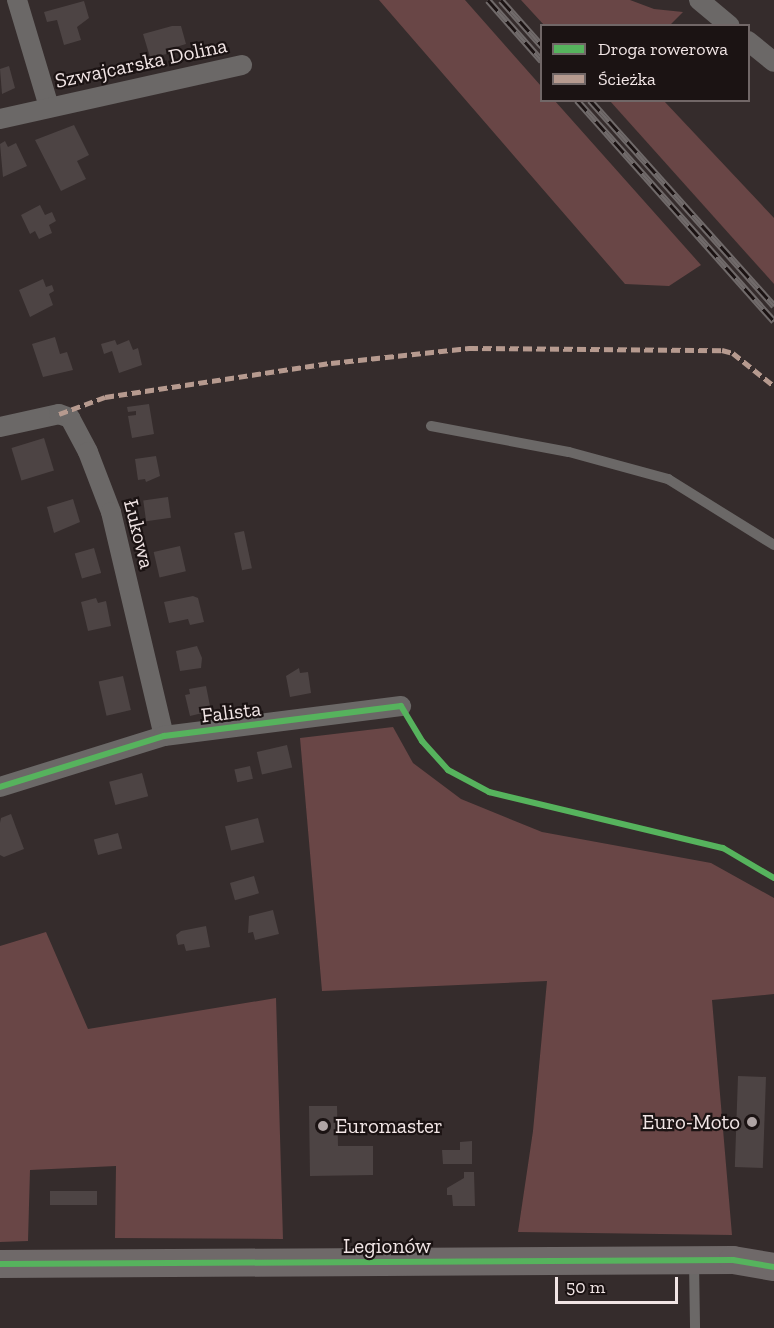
<!DOCTYPE html>
<html>
<head>
<meta charset="utf-8">
<style>
  body { margin:0 }
  #map { position:relative; width:774px; height:1328px; overflow:hidden; background:#352c2c; font-family:"Zilla Slab",serif }
  div>[style] { position:absolute }
  [style*='--x'] { left:calc(var(--x)*1px); top:calc(var(--y)*1px); width:calc(var(--w)*1px); rotate:calc(var(--a)*1deg) }
  .green>* { inset:0; background:#694646 }
  .building>* { inset:0; background:#4d4444; transform-origin:0 0 }
  .lane>* { height:10px; margin:-5px; padding:0 5px; transform-origin:5px; border-radius:5px; background:#6b6867 }
  .street>* { height:20px; margin:-10px; padding:0 10px; transform-origin:10px; border-radius:10px; background:#6b6867 }
  .secondary>* { height:28px; margin:-14px; padding:0 14px; transform-origin:14px; border-radius:14px; background:#6f6969 }
  .rail>* { height:7px; margin-top:-3.5px; transform-origin:0; background:repeating-linear-gradient(90deg,#1b1313 0 14px,#706a6a 0 28px); box-sizing:border-box; border-block:2px solid #706a6a }
  .quiet>* { height:4.5px; margin-top:-2.25px; transform-origin:0; background:repeating-linear-gradient(90deg,#b69a8f 0 9px,transparent 0 13.5px) }
  .cycleway>* { height:6px; margin:-3px; padding:0 3px; transform-origin:3px; border-radius:3px; background:#56b35d }
  .dots>* { width:16px; height:16px; translate:-50% -50%; box-sizing:border-box; border:3px solid #1b1313; border-radius:50% }
  span { translate:-50% -50%; white-space:nowrap; text-align:center; line-height:1.15; -webkit-text-stroke:4.5px #1b1313; paint-order:stroke }
  .street-label { font-size:21px; color:#f1e5e5 }
  .poi-label { font-size:21px; color:#f1e5e5 }
  .right { translate:-100% -50%; text-align:right }
  .left { translate:0 -50%; text-align:left }
  .legend { position:absolute; left:540px; top:24px; width:210px; height:78px; box-sizing:border-box; background:#1b1313; border:2px solid #716767; margin:0; padding:8px 10px; list-style:none; font-size:18px; color:#f1e5e5 }
  .legend li { display:flex; align-items:center; gap:12px; height:30px }
  .legend b { width:30px; border:2px solid #716767 }
  .scale { position:absolute; left:555px; top:1277px; width:123px; height:27px; box-sizing:border-box; border:3px solid #f1e5e5; border-top:0; padding-left:8px; font-size:18px; line-height:21px; white-space:nowrap; color:#f1e5e5; -webkit-text-stroke:4px #1b1313; paint-order:stroke }
</style>
</head>
<body>
<div id="map">
  <div class="green">
    <div style="clip-path:polygon(379px 0,465px 0,541px 86px,542px 100px,555px 101px,701px 265px,669px 286px,625px 284px)"></div>
    <div style="clip-path:polygon(521px 0,630px 0,654px 9px,683px 12px,670px 25px,544px 25px)"></div>
    <div style="clip-path:polygon(610px 101px,664px 101px,774px 218px,774px 284px)"></div>
    <div style="clip-path:polygon(393px 727px,413px 763px,461px 799px,542px 832px,711px 863px,774px 898px,774px 994px,712px 1000px,732px 1235px,518px 1232px,533px 1131px,547px 981px,322px 991px,300px 738px)"></div>
    <div style="clip-path:polygon(46px 932px,88px 1029px,276px 998px,283px 1239px,115px 1238px,116px 1166px,30px 1170px,28px 1241px,0 1242px,0 946px)"></div>
  </div>
  <div class="building">
    <div style="clip-path:polygon(84px 1px,89px 18px,77px 27px,81px 40px,64px 45px,57px 20px,47px 22px,44px 12px)"></div>
    <div style="clip-path:polygon(172px 26px,181px 26px,186px 44px,166px 50px,167px 54px,150px 57px,143px 34px)"></div>
    <div style="clip-path:polygon(9px 66px,15px 88px,2px 94px,0 69px)"></div>
    <div style="clip-path:polygon(74px 125px,89px 155px,77px 161px,86px 179px,61px 191px,35px 140px)"></div>
    <div style="clip-path:polygon(5px 141px,8px 147px,16px 143px,27px 166px,3px 177px,0 144px)"></div>
    <div style="clip-path:polygon(40px 205px,45px 215px,52px 212px,56px 221px,49px 225px,52px 233px,39px 239px,35px 231px,30px 234px,21px 215px)"></div>
    <div style="clip-path:polygon(43px 279px,46px 287px,52px 285px,54px 291px,49px 294px,53px 305px,30px 317px,19px 290px)"></div>
    <div style="clip-path:polygon(55px 337px,60px 354px,67px 352px,73px 370px,43px 377px,32px 344px)"></div>
    <div style="clip-path:polygon(115px 340px,117px 345px,129px 340px,133px 350px,138px 348px,142px 365px,119px 373px,112px 351px,104px 354px,101px 344px)"></div>
    <div style="clip-path:polygon(149px 404px,154px 434px,132px 438px,128px 416px,136px 415px,136px 411px,128px 412px,127px 407px)"></div>
    <div style="left:44px;top:438px;width:34px;height:34px;rotate:73deg"></div>
    <div style="clip-path:polygon(156px 456px,160px 476px,146px 482px,145px 479px,138px 480px,135px 459px)"></div>
    <div style="left:168px;top:497px;width:21px;height:25px;rotate:82deg"></div>
    <div style="clip-path:polygon(73px 499px,80px 522px,54px 533px,47px 507px)"></div>
    <div style="left:244px;top:531px;width:38px;height:10px;rotate:78deg"></div>
    <div style="left:180px;top:546px;width:26px;height:27px;rotate:77deg"></div>
    <div style="left:94px;top:548px;width:26px;height:20px;rotate:74deg"></div>
    <div style="clip-path:polygon(193px 596px,198px 598px,204px 622px,190px 625px,188px 619px,169px 623px,164px 602px)"></div>
    <div style="clip-path:polygon(96px 598px,98px 603px,106px 601px,111px 626px,88px 631px,81px 602px)"></div>
    <div style="clip-path:polygon(197px 646px,202px 658px,201px 668px,180px 671px,176px 651px)"></div>
    <div style="clip-path:polygon(299px 668px,300px 673px,308px 672px,311px 693px,290px 697px,286px 676px)"></div>
    <div style="left:123px;top:676px;width:35px;height:25px;rotate:77deg"></div>
    <div style="clip-path:polygon(206px 686px,211px 711px,190px 716px,185px 695px,190px 694px,189px 689px)"></div>
    <div style="left:287px;top:745px;width:23px;height:31px;rotate:77deg"></div>
    <div style="left:250px;top:766px;width:13px;height:16px;rotate:77deg"></div>
    <div style="left:142px;top:773px;width:24px;height:34px;rotate:75deg"></div>
    <div style="clip-path:polygon(11px 814px,24px 849px,4px 857px,0 855px,0 823px,1px 818px)"></div>
    <div style="left:258px;top:818px;width:25px;height:34px;rotate:76deg"></div>
    <div style="left:118px;top:833px;width:16px;height:25px;rotate:75deg"></div>
    <div style="left:254px;top:876px;width:18px;height:25px;rotate:74deg"></div>
    <div style="clip-path:polygon(273px 910px,279px 934px,255px 940px,253px 932px,248px 933px,249px 916px)"></div>
    <div style="clip-path:polygon(206px 926px,210px 947px,186px 951px,184px 944px,178px 945px,176px 935px,181px 931px)"></div>
    <div style="left:738px;top:1076px;width:28px;height:91px;rotate:2deg"></div>
    <div style="clip-path:polygon(309px 1106px,337px 1106px,338px 1146px,373px 1146px,373px 1175px,310px 1176px)"></div>
    <div style="clip-path:polygon(472px 1141px,472px 1164px,443px 1164px,442px 1150px,460px 1150px,460px 1142px)"></div>
    <div style="clip-path:polygon(464px 1172px,474px 1172px,475px 1206px,453px 1206px,452px 1195px,447px 1195px,447px 1188px,464px 1178px)"></div>
    <div style="left:50px;top:1191px;width:47px;height:14px"></div>
  </div>
  <div class="lane">
    <div style="--x:431;--y:426;--w:140;--a:10.7"></div>
    <div style="--x:569;--y:452;--w:103;--a:15.3"></div>
    <div style="--x:668;--y:479;--w:125;--a:31.9"></div>
    <div style="--x:694;--y:1261;--w:67;--a:89.1"></div>
  </div>
  <div class="street">
    <div style="--x:17;--y:0;--w:112;--a:73.3"></div>
    <div style="--x:699;--y:0;--w:40;--a:40"></div>
    <div style="--x:748;--y:41;--w:33;--a:39"></div>
    <div style="--x:0;--y:119;--w:248;--a:-12.6"></div>
    <div style="--x:0;--y:427;--w:60;--a:-12.4"></div>
    <div style="--x:59;--y:414;--w:12;--a:20"></div>
    <div style="--x:70;--y:418;--w:38;--a:62"></div>
    <div style="--x:88;--y:452;--w:64;--a:69"></div>
    <div style="--x:111;--y:512;--w:230;--a:76.7"></div>
    <div style="--x:0;--y:787;--w:172;--a:-17.3"></div>
    <div style="--x:164;--y:736;--w:239;--a:-7.2"></div>
  </div>
  <div class="secondary">
    <div style="--x:0;--y:1264;--w:733;--a:-0.31"></div>
    <div style="--x:733;--y:1260;--w:42;--a:9.7"></div>
  </div>
  <div class="rail">
    <div style="--x:488;--y:0;--w:81;--a:48.5"></div>
    <div style="--x:501;--y:0;--w:62;--a:48.3"></div>
    <div style="--x:577;--y:100;--w:296;--a:48.3"></div>
    <div style="--x:590;--y:100;--w:276;--a:48.2"></div>
  </div>
  <div class="quiet">
    <div style="--x:59;--y:414;--w:49;--a:-20.3"></div>
    <div style="--x:105;--y:397;--w:229;--a:-8.6"></div>
    <div style="--x:331;--y:363;--w:139;--a:-6.2"></div>
    <div style="--x:469;--y:348;--w:253;--a:0.5"></div>
    <div style="--x:722;--y:350;--w:11;--a:15"></div>
    <div style="--x:733;--y:353;--w:53;--a:38.8"></div>
  </div>
  <div class="cycleway">
    <div style="--x:0;--y:787;--w:172;--a:-17.3"></div>
    <div style="--x:164;--y:736;--w:239;--a:-7.2"></div>
    <div style="--x:401;--y:706;--w:41;--a:59"></div>
    <div style="--x:422;--y:741;--w:39;--a:48"></div>
    <div style="--x:448;--y:770;--w:47;--a:28.2"></div>
    <div style="--x:489;--y:792;--w:241;--a:13.5"></div>
    <div style="--x:723;--y:848;--w:59;--a:30.5"></div>
    <div style="--x:0;--y:1264;--w:733;--a:-0.31"></div>
    <div style="--x:733;--y:1260;--w:42;--a:9.7"></div>
  </div>
  <div class="dots">
    <div style="left:752px;top:1122px;background:#afa4a4"></div>
    <div style="left:323px;top:1126px;background:#afa4a4"></div>
  </div>
  <div class="street-label">
    <span style="left:141px;top:63px;rotate:-12deg">Szwajcarska Dolina</span>
    <span style="left:139px;top:534px;rotate:76deg">Łukowa</span>
    <span style="left:231px;top:712px;rotate:-7deg">Falista</span>
    <span style="left:387px;top:1246px">Legionów</span>
  </div>
  <div class="poi-label">
    <span class="right" style="left:740px;top:1122px">Euro-Moto</span>
    <span class="left" style="left:335px;top:1126px">Euromaster</span>
  </div>
  <ul class="legend">
  <li><b style="height:8px;background:#56b35d"></b>Droga rowerowa</li>
  <li><b style="height:8px;background:#b69a8f"></b>Ścieżka</li>
  </ul>
  <div class="scale">50 m</div>
</div>
</body>
</html>
